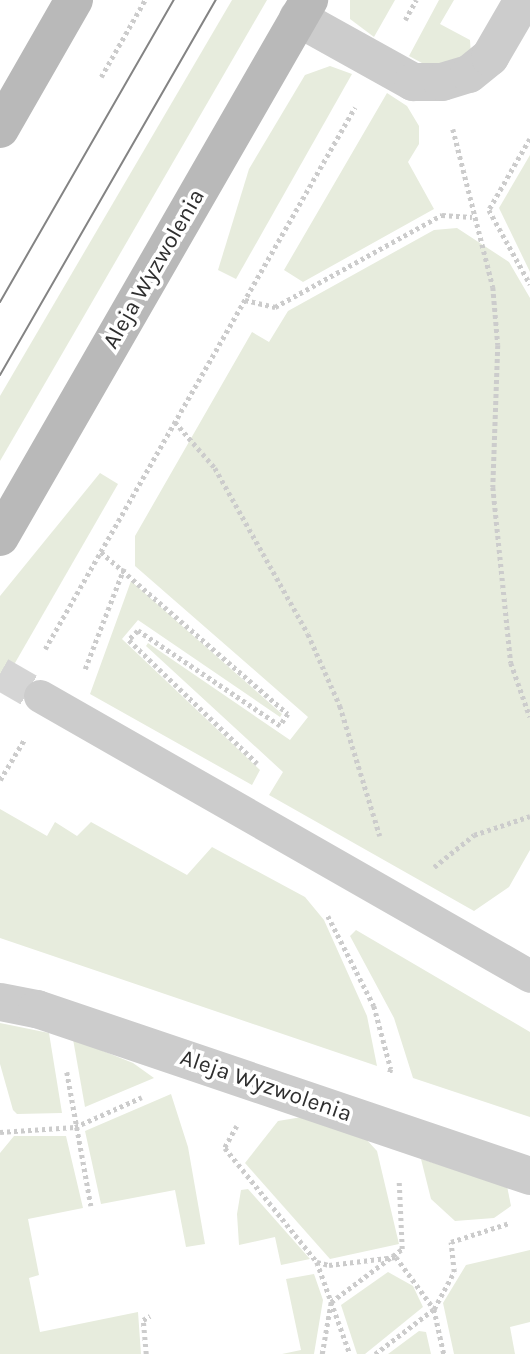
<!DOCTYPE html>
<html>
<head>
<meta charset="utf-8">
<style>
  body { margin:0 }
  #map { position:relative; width:530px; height:1354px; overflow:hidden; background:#fff; font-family:Karla,sans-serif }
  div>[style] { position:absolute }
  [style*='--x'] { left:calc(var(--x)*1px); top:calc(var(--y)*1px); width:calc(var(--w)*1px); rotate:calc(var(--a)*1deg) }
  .green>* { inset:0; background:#e7ecdd }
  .pedestrian-tunnel>* { height:33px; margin-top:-16.5px; transform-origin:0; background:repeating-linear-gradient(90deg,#d5d5d5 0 33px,transparent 0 50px) }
  .path>* { height:4.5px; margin-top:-2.25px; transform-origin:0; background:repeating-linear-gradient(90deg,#ccc 0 3.5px,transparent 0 7px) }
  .pedestrian>* { height:33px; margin:-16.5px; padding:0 16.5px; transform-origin:16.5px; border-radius:16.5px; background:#ccc }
  .minor>* { height:38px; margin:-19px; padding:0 19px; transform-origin:19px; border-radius:19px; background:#ccc }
  .secondary>* { height:38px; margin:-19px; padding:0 19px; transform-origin:19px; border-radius:19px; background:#b9b9b9 }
  .tram>* { height:2px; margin:-1px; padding:0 1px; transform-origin:1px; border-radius:1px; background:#848484 }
  span { translate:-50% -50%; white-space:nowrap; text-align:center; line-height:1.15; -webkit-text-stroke:7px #fff; paint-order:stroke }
  .street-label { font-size:23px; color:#2f2f2f }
</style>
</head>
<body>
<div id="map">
  <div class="green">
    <div style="clip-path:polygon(232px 0,267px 0,0 461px,0 396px)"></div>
    <div style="clip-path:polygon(350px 0,395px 0,374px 37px,350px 19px)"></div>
    <div style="clip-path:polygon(439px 0,454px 0,440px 24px,470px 40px,471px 56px,457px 63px,422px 63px,409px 56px)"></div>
    <div style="clip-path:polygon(330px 66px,352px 74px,236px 279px,218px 270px,249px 169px,305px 75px)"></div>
    <div style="clip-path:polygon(387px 93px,407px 106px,419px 126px,419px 144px,408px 162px,434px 209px,303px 282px,284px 270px)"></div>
    <div style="clip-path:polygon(530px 155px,530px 272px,499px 208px)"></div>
    <div style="clip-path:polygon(457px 228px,509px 262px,530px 298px,530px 850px,509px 887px,474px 911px,269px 795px,283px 772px,146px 646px,148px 643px,290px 740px,308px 717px,135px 566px,135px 536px,252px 332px,269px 342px,288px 311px,434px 230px)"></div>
    <div style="clip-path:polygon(100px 473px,118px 484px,0 689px,0 596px)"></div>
    <div style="clip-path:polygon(131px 581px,282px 714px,280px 717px,138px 620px,122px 639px,260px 770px,252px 785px,90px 694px)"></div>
    <div style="clip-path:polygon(0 809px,47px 836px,55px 822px,77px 836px,91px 822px,187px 875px,212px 847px,305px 897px,324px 920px,367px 1016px,377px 1066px,0 938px)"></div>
    <div style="clip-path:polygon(356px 930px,530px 1032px,530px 1117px,413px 1078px,394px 1018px,350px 936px)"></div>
    <div style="clip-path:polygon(0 1023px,49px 1033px,62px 1113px,17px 1114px,13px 1110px,0 1064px)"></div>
    <div style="clip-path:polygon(73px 1039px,133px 1063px,154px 1078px,85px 1107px)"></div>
    <div style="clip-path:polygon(171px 1094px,188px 1147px,205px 1244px,186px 1247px,175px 1190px,101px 1204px,85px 1131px)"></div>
    <div style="clip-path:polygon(302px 1117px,365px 1138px,377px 1151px,399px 1244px,330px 1259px,245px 1163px,278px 1121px)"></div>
    <div style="clip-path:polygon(14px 1136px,66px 1136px,83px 1208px,28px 1219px,39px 1275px,29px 1278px,40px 1332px,138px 1312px,141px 1354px,0 1354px,0 1153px)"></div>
    <div style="clip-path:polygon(421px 1159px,507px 1186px,511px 1206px,494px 1218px,455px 1221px,431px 1199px)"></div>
    <div style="clip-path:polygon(248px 1189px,310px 1259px,281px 1265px,275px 1237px,239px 1245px,237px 1214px,241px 1190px)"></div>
    <div style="clip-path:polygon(530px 1250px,530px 1322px,510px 1327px,515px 1354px,454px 1354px,443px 1303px,466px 1265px)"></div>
    <div style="clip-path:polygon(388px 1272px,413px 1286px,423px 1307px,365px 1354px,357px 1354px,341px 1305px)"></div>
    <div style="clip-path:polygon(314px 1274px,323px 1300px,314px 1354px,282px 1354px,301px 1350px,286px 1279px)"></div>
    <div style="clip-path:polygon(419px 1331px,426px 1332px,431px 1354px,388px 1354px)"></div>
  </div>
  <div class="pedestrian-tunnel">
    <div style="--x:0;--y:673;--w:46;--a:29.9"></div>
  </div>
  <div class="path">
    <div style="--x:405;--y:20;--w:23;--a:-61"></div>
    <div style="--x:101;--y:77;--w:89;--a:-60.3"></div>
    <div style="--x:453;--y:129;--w:163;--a:75.8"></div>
    <div style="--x:493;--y:287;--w:58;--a:85.1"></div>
    <div style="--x:498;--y:345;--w:142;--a:92"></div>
    <div style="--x:493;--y:487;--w:177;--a:84.2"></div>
    <div style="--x:511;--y:663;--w:57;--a:70.6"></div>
    <div style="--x:530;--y:139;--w:82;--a:120"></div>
    <div style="--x:489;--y:210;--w:85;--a:61"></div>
    <div style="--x:245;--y:300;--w:31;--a:13"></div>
    <div style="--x:275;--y:307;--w:191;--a:-28.9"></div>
    <div style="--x:442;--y:215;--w:30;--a:4"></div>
    <div style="--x:175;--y:422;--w:61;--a:49"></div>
    <div style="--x:215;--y:468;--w:190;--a:60.7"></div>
    <div style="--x:308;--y:634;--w:79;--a:66"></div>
    <div style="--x:340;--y:706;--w:136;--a:72.9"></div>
    <div style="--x:101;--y:552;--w:247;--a:40.9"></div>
    <div style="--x:288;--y:714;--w:14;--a:124"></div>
    <div style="--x:280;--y:726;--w:171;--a:-146.2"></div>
    <div style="--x:138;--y:631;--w:13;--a:135"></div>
    <div style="--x:129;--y:640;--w:178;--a:43.9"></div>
    <div style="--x:45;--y:649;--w:624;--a:-60.23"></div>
    <div style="--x:85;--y:669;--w:108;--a:-68.9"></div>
    <div style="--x:0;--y:780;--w:47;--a:-59"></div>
    <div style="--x:434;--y:867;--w:51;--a:-38.7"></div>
    <div style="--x:474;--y:835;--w:59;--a:-18.7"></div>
    <div style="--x:328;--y:916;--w:101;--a:62.9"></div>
    <div style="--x:374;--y:1006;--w:65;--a:74.9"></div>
    <div style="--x:391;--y:1069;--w:6;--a:108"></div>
    <div style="--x:67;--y:1072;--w:136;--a:79.8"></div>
    <div style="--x:237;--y:1126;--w:25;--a:119"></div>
    <div style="--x:225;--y:1148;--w:146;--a:51.1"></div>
    <div style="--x:317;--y:1262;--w:98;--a:70.3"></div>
    <div style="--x:0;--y:1132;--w:75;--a:-3.8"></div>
    <div style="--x:75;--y:1127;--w:73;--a:-24.1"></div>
    <div style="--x:317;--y:1262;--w:12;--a:14"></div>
    <div style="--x:329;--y:1265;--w:67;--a:-6.8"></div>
    <div style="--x:396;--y:1257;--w:64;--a:53.8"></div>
    <div style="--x:434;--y:1309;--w:46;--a:77.5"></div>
    <div style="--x:146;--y:1354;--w:34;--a:-95"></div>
    <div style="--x:143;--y:1320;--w:8;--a:-30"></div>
    <div style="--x:322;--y:1354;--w:53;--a:-80.2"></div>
    <div style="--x:331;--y:1302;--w:89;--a:-36.7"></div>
    <div style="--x:402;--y:1249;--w:67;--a:-92.6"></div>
    <div style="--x:375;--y:1354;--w:74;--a:-37.3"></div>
    <div style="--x:434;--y:1309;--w:42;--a:-61.6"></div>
    <div style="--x:454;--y:1272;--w:30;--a:-96"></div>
    <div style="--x:451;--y:1242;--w:61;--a:-18.1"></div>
  </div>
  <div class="pedestrian">
    <div style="--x:40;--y:696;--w:564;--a:29.74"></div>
  </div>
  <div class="minor">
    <div style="--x:298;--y:18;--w:132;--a:29.1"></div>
    <div style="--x:413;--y:82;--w:29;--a:0"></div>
    <div style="--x:442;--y:82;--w:28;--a:-17"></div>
    <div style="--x:469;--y:74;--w:27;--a:-39"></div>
    <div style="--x:490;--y:57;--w:66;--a:-59.9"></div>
    <div style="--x:0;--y:1002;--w:38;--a:11"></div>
    <div style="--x:37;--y:1009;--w:521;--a:18.71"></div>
  </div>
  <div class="secondary">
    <div style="--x:0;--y:129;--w:149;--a:-60.2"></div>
    <div style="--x:0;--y:537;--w:620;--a:-60.08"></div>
  </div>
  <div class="tram">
    <div style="--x:0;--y:302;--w:349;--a:-60.1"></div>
    <div style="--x:0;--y:375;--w:433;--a:-60.1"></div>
  </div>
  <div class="street-label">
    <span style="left:154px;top:269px;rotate:-60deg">Aleja Wyzwolenia</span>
    <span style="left:266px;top:1086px;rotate:19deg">Aleja Wyzwolenia</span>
  </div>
</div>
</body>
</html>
